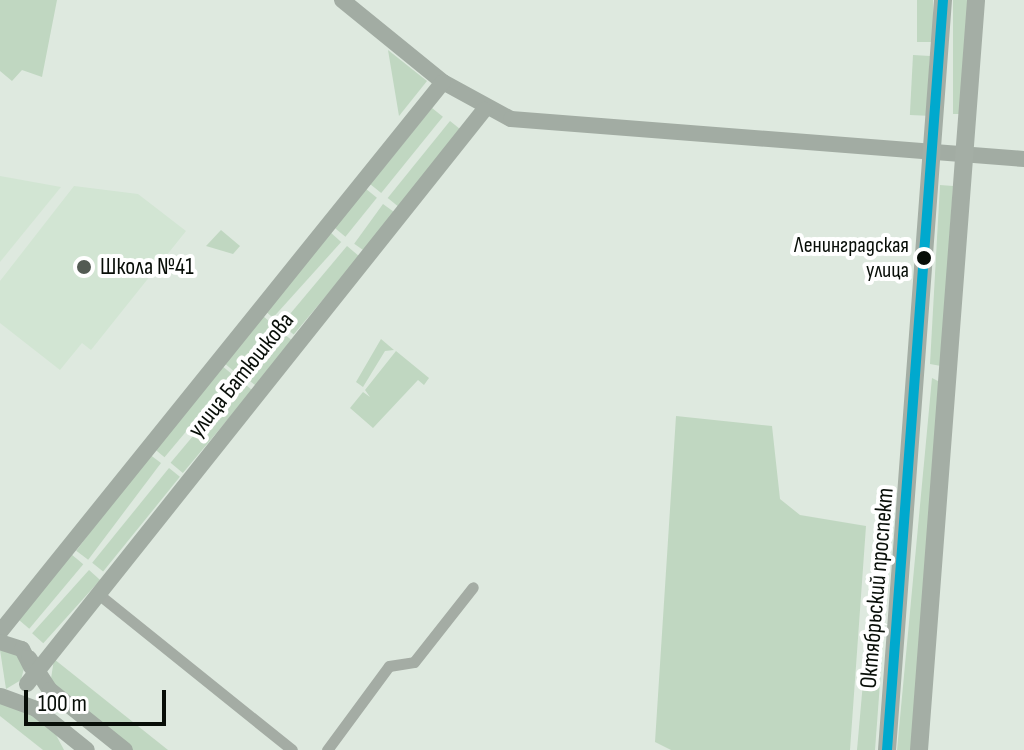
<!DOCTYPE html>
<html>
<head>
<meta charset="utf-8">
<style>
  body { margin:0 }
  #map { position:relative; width:1024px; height:750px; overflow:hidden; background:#dee9df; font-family:"Sofia Sans Condensed",sans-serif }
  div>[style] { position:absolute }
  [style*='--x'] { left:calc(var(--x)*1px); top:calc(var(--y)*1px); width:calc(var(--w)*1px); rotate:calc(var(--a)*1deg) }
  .built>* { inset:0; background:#d2e5d3 }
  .green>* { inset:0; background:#c0d7c1; transform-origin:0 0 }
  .street>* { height:11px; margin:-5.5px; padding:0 5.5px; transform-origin:5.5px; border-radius:5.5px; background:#a4aca4 }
  .secondary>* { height:16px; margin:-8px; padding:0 8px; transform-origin:8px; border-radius:8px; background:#a2aca3 }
  .primary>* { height:18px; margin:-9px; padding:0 9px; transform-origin:9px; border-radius:9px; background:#a4aea5 }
  .bus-1>* { height:10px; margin:-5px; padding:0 5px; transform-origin:5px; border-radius:5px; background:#00a9ce }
  .dots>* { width:22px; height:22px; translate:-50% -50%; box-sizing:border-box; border:4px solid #fff; border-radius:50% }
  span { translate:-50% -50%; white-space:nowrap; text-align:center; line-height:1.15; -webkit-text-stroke:8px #fff; paint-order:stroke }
  .bus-label { font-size:22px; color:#080e08 }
  .right { translate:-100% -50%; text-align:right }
  .poi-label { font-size:24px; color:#080e08 }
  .left { translate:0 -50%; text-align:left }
  .street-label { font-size:24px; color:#080e08 }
  .scale { position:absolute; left:24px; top:690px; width:142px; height:36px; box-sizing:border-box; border:4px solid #080e08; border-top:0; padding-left:10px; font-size:24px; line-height:28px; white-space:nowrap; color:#080e08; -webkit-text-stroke:6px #fff; paint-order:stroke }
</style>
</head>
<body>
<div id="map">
  <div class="built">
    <div style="clip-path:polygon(0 176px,61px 187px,0 262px)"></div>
    <div style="clip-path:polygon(74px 186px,138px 194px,186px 231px,91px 350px,82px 343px,60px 370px,0 323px,0 281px)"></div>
  </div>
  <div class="green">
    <div style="clip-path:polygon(0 0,57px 0,42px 77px,22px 70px,12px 81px,0 71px)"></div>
    <div style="left:917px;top:0;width:16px;height:42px"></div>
    <div style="left:953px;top:0;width:15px;height:114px"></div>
    <div style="clip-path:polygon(388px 50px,427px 81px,399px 116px)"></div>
    <div style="left:913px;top:55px;width:17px;height:60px;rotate:3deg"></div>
    <div style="left:432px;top:108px;width:14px;height:98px;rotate:39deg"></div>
    <div style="left:450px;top:121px;width:14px;height:99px;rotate:39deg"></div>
    <div style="clip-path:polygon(940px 185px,953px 186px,941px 366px,930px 364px)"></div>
    <div style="left:366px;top:189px;width:14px;height:50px;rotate:39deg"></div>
    <div style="left:383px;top:204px;width:14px;height:49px;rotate:36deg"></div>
    <div style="clip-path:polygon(221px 230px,240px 246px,233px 254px,206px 246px)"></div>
    <div style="left:330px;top:232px;width:15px;height:102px;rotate:42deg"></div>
    <div style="left:347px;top:246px;width:16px;height:102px;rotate:40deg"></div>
    <div style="left:263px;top:316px;width:16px;height:61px;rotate:40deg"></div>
    <div style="left:280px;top:331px;width:16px;height:58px;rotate:38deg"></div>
    <div style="clip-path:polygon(381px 339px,394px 350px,385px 351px,363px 387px,356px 382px)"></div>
    <div style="clip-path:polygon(396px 351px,429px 378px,424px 385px,418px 380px,373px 428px,350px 408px,363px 392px,370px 397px,365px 390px)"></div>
    <div style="left:221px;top:365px;width:16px;height:107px;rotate:40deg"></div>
    <div style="clip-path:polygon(932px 378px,940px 382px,911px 750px,897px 750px)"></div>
    <div style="left:240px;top:380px;width:16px;height:108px;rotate:40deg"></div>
    <div style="clip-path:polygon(676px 416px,772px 426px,780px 499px,800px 515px,866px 526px,850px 750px,671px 750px,655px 742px)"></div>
    <div style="left:149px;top:454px;width:15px;height:121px;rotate:37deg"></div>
    <div style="left:169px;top:468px;width:14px;height:122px;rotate:39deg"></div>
    <div style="clip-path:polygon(877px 525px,891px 535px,875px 750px,857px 750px)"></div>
    <div style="left:71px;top:554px;width:16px;height:84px;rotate:40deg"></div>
    <div style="left:89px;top:570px;width:15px;height:85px;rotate:42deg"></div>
    <div style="clip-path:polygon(0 650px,15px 652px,24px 668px,21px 680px,6px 689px)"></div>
    <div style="clip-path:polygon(54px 659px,168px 750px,122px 750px,49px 692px)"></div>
    <div style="clip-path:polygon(0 696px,47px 718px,64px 750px,43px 750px,0 716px)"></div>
  </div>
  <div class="street">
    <div style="--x:97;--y:593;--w:250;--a:38.8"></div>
    <div style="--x:327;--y:750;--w:104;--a:-53.6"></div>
    <div style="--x:389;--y:666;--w:25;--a:-9"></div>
    <div style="--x:414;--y:662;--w:95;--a:-51.8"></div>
  </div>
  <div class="secondary">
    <div style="--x:342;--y:0;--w:130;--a:39.1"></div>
    <div style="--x:443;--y:82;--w:77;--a:28.6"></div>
    <div style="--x:511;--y:119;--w:515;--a:4.46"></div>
    <div style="--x:0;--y:632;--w:706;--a:-51.15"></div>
    <div style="--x:0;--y:642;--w:23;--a:18"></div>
    <div style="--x:22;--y:649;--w:20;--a:63"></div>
    <div style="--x:29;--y:658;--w:38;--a:57"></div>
    <div style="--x:50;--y:690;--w:96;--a:38.7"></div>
    <div style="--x:27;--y:684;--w:734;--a:-51.47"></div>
    <div style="--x:1;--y:696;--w:37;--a:20"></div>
    <div style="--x:36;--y:709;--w:65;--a:38.8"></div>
  </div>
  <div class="primary">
    <div style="--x:887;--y:750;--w:752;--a:-85.73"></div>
    <div style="--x:919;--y:750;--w:752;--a:-85.65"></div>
  </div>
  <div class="bus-1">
    <div style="--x:887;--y:750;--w:752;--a:-85.73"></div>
  </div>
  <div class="dots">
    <div style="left:924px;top:258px;background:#080e08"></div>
    <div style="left:84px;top:267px;background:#535b53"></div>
  </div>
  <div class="bus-label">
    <span class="right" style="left:909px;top:258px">Ленинградская<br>улица</span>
  </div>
  <div class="poi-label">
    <span class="left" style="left:100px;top:267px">Школа №41</span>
  </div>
  <div class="street-label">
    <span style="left:241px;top:375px;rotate:-51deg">улица Батюшкова</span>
    <span style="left:877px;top:588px;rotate:-85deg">Октябрьский проспект</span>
  </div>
  <div class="scale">100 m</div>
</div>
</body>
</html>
